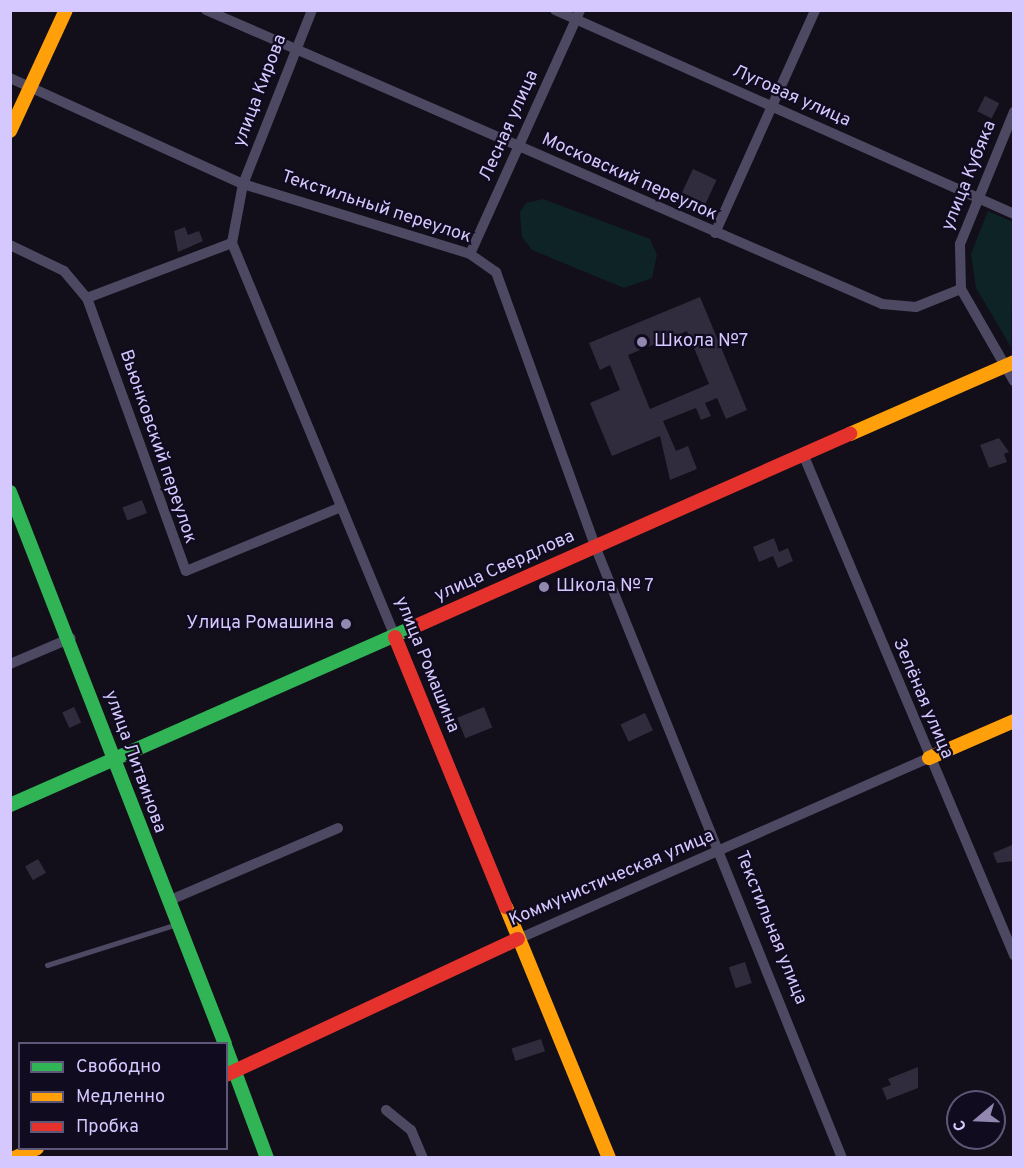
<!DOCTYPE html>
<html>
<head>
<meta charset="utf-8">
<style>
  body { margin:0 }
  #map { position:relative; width:1024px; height:1168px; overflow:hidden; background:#120f1a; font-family:Overpass,sans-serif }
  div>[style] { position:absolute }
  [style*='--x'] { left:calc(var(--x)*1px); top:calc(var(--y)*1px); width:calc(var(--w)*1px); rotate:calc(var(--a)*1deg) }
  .green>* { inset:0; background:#0e2326 }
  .building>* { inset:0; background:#302c3d; transform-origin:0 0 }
  .lane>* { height:5px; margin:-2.5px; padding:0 2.5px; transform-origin:2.5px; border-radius:2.5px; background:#4e4963 }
  .street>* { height:10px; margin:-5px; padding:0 5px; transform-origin:5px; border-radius:5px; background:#4e4963 }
  .fast>* { height:14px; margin:-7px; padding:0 7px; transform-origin:7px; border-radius:7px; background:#30b455 }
  .slow>* { height:14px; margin:-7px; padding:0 7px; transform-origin:7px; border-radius:7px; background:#ff9f0a }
  .jam>* { height:14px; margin:-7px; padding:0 7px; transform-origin:7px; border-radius:7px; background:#e5322d }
  .dots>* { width:16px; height:16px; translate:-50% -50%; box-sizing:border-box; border:3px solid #100b1e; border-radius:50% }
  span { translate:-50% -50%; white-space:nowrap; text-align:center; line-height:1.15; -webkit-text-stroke:4.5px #100b1e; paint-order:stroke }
  .street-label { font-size:18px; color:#d5c8ff }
  .poi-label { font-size:18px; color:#d5c8ff }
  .left { translate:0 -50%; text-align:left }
  .right { translate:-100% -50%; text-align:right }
  .frame { position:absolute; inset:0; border:12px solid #d5c8ff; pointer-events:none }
  .legend { position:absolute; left:18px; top:1042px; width:210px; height:108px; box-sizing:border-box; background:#100b1e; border:2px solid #5f5778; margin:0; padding:8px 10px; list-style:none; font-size:18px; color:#d5c8ff }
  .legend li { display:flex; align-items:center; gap:12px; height:30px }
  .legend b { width:30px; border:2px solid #5f5778 }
  .north { position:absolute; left:946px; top:1090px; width:60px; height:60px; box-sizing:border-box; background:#100b1e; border:2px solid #5f5778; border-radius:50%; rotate:251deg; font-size:16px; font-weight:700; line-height:24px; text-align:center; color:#d5c8ff }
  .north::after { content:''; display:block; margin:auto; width:21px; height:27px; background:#9187af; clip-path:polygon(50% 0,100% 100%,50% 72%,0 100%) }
</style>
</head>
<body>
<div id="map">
  <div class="green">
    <div style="clip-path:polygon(543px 199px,650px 239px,657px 255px,652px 278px,624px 288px,532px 250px,522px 237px,520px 212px,526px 203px)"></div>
    <div style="clip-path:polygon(988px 211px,1013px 222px,1011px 347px,976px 288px,971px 254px)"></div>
  </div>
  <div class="building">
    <div style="left:985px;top:96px;width:16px;height:17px;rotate:27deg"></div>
    <div style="left:693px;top:169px;width:26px;height:26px;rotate:25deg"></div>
    <div style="clip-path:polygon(185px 227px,188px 235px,199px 231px,203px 241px,178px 252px,174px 231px)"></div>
    <div style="clip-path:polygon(evenodd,700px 297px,747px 410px,726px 419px,717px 398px,705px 403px,711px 416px,701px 420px,696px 408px,663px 421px,676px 451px,688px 446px,697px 469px,670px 480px,660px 436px,612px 456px,590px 403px,620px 390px,610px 365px,600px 370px,589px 343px,700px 297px,687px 331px,709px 384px,650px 409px,628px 355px,687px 331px)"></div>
    <div style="clip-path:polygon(999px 438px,1009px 452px,1004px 454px,1007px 462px,989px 468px,980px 445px)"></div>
    <div style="left:142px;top:500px;width:14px;height:21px;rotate:69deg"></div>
    <div style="clip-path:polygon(774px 538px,779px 552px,788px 548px,793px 561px,778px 568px,773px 556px,759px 562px,753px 547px)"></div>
    <div style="left:74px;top:707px;width:17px;height:13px;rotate:65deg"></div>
    <div style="left:484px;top:707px;width:22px;height:29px;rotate:68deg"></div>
    <div style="left:645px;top:713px;width:19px;height:27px;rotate:65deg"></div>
    <div style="clip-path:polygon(1012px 845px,1014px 861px,997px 863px,993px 853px)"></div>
    <div style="left:38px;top:859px;width:16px;height:15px;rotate:60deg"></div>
    <div style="left:745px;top:962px;width:22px;height:17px;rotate:72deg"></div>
    <div style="left:541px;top:1039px;width:13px;height:31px;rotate:72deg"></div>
    <div style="clip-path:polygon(918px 1067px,918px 1088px,887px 1100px,882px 1088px,891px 1085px,888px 1079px)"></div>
  </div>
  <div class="lane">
    <div style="--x:47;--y:965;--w:136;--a:-17.5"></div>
  </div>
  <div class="street">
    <div style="--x:206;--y:10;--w:737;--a:23.5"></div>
    <div style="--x:882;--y:304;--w:34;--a:5"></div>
    <div style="--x:916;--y:307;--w:48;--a:-21.8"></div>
    <div style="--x:961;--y:289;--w:106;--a:60.1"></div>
    <div style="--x:312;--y:10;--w:187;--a:111.6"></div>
    <div style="--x:243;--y:184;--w:60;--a:100.6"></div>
    <div style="--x:232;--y:243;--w:426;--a:67.5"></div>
    <div style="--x:555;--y:10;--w:502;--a:23.96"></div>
    <div style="--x:10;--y:78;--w:256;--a:24.5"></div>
    <div style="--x:243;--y:184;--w:238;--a:17.1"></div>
    <div style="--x:470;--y:254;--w:32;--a:35"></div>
    <div style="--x:496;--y:272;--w:291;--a:70.1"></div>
    <div style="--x:595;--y:546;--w:660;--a:68.02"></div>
    <div style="--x:715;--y:233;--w:244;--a:-65.8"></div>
    <div style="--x:10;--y:245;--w:60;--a:25.7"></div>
    <div style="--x:64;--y:271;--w:35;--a:50"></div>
    <div style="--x:87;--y:298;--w:290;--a:70.1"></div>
    <div style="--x:186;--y:571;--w:168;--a:-22.4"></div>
    <div style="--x:470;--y:254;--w:268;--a:-65.7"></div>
    <div style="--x:961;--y:289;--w:45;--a:-91.3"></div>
    <div style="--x:960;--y:244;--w:143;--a:-67.8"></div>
    <div style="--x:87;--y:298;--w:155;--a:-20.8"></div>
    <div style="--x:803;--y:454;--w:544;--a:67.16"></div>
    <div style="--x:10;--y:664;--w:66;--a:-23.1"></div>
    <div style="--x:168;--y:901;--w:185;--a:-23.2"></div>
    <div style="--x:518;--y:939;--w:449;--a:-23.8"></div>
    <div style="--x:386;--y:1110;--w:32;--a:39"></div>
    <div style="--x:411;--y:1130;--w:30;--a:67"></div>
  </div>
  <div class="fast">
    <div style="--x:10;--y:492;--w:592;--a:68.72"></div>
    <div style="--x:10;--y:805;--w:444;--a:-23.8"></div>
    <div style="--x:226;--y:1048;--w:117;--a:69.6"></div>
  </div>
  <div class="slow">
    <div style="--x:10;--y:131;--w:133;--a:-65.2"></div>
    <div style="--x:850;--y:434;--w:179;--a:-23.7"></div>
    <div style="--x:929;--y:758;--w:93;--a:-23.5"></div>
    <div style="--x:506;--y:907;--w:271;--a:67.7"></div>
    <div style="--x:14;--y:1158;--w:25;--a:-23"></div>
  </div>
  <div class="jam">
    <div style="--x:416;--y:626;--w:475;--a:-23.9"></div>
    <div style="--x:395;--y:637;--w:292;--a:67.7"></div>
    <div style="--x:226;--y:1075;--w:322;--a:-25"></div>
  </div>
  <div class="dots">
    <div style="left:642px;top:342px;background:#9187af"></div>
    <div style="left:544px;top:587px;background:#9187af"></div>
    <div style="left:346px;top:624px;background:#9187af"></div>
  </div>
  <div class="street-label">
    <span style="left:261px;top:91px;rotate:-69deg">улица Кирова</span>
    <span style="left:791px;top:97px;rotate:24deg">Луговая улица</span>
    <span style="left:510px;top:126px;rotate:-66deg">Лесная улица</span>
    <span style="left:970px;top:176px;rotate:-68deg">улица Кубяка</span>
    <span style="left:629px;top:178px;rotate:24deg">Московский переулок</span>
    <span style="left:376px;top:208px;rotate:18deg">Текстильный переулок</span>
    <span style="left:157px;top:447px;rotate:71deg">Вьюнковский переулок</span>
    <span style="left:505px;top:567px;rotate:-24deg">улица Свердлова</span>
    <span style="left:426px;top:665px;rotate:68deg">улица Ромашина</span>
    <span style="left:922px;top:699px;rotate:67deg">Зелёная улица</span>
    <span style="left:134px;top:762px;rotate:70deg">улица Литвинова</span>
    <span style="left:612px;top:879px;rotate:-23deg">Коммунистическая улица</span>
    <span style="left:770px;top:928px;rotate:68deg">Текстильная улица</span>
  </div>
  <div class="poi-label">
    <span class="left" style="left:654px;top:342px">Школа №7</span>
    <span class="left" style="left:556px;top:587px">Школа № 7</span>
    <span class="right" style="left:334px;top:624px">Улица Ромашина</span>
  </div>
  <div class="frame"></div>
  <ul class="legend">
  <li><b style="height:8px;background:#30b455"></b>Свободно</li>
  <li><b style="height:8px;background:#ff9f0a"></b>Медленно</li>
  <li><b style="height:8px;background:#e5322d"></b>Пробка</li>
  </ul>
  <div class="north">С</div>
</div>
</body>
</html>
